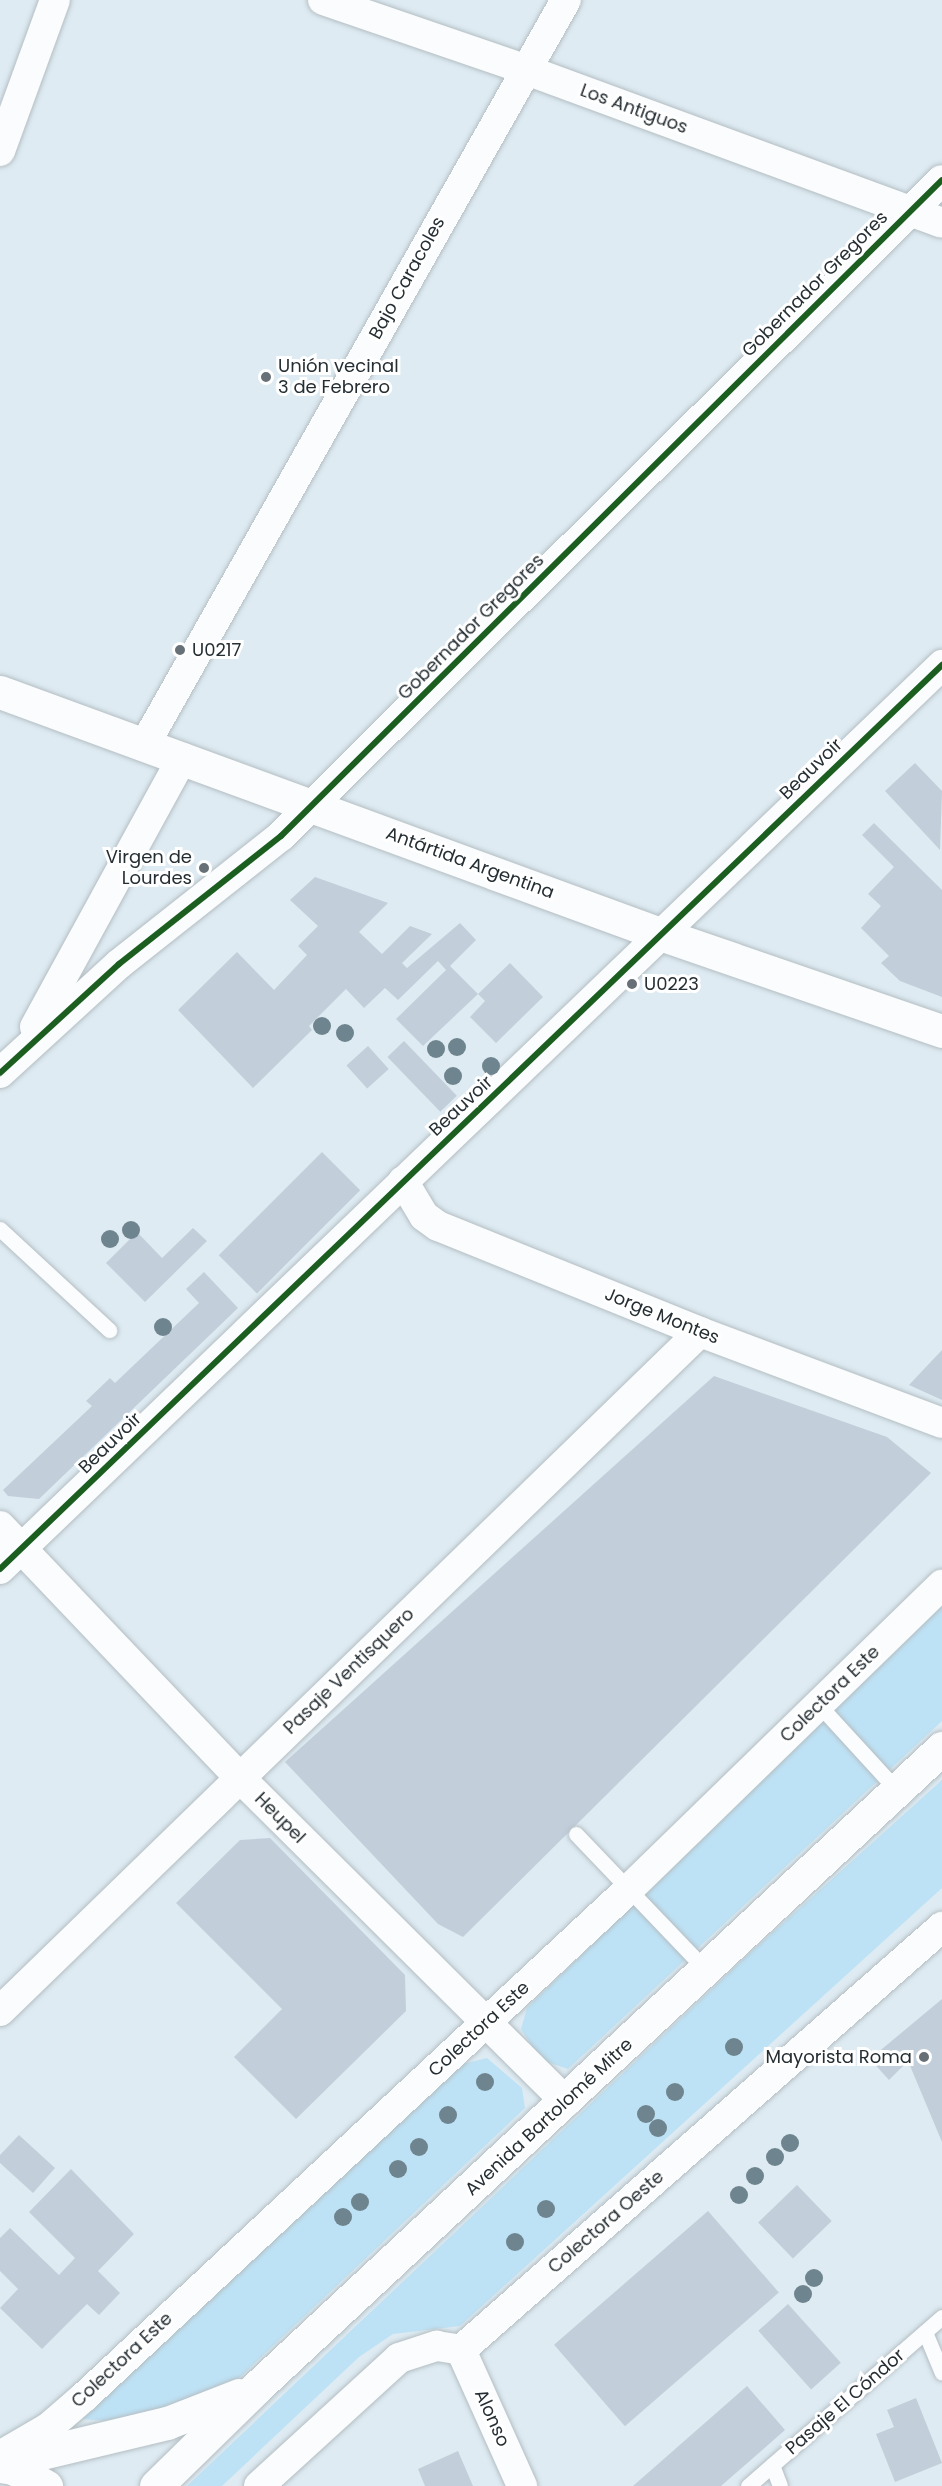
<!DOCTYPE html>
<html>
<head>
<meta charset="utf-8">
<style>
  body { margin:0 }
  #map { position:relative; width:942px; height:2486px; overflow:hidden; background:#deebf2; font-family:Poppins,sans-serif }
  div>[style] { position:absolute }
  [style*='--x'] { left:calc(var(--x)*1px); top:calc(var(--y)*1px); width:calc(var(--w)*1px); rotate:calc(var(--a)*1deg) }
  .green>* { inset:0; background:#bee2f5 }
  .building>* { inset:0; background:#c2ceda; transform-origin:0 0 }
  .roads { filter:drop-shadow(0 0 2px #b4bec3) drop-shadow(0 0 2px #b4bec3) }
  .service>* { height:15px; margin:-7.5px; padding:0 7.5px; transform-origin:7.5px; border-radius:7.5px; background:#fafcfd }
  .minor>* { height:30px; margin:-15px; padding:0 15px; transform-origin:15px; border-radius:15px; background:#fafcfd }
  .tertiary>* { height:33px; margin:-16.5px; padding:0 16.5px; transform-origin:16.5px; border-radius:16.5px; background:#fafcfd }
  .primary>* { height:33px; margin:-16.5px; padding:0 16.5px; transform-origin:16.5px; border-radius:16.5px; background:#fafcfd }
  .cycleway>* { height:6px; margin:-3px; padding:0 3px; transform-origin:3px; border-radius:3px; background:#1b5e20 }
  .trees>* { width:18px; height:18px; margin:-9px; border-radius:50%; background:#6e848e }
  .dots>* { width:16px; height:16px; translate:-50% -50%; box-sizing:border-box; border:3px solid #fff; border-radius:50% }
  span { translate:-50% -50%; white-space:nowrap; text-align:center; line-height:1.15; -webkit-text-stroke:6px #fff; paint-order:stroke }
  .street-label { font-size:18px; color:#252e33 }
  .poi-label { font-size:18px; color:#252e33 }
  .left { translate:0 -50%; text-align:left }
  .right { translate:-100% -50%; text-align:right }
</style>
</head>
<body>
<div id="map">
  <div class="green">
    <div style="clip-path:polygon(942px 1604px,942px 1721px,568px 2069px,541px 2060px,521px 2029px,527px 2008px)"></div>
    <div style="clip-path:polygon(942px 1780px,942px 1888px,460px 2326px,393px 2334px,359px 2357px,222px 2486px,187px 2486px,750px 1953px)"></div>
    <div style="clip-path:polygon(487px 2058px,522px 2088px,525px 2108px,240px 2377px,166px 2407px,108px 2421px,82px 2419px,445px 2078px,463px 2064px)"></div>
  </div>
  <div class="building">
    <div style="clip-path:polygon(915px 763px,942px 791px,940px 850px,885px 791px)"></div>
    <div style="clip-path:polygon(874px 823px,942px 890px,942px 997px,900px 981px,881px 963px,889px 956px,861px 928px,881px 906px,868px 894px,894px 867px,862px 835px)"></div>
    <div style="clip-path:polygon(315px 877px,388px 903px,359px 932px,382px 954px,410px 926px,432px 934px,402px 963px,407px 968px,460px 923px,476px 940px,450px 966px,478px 994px,423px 1046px,396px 1019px,446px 970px,438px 961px,398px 1000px,385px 988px,364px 1008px,346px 989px,309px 1026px,312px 1030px,253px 1088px,178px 1010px,237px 952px,274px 990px,307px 955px,298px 946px,318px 926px,290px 900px)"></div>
    <div style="clip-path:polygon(510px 963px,543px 997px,496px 1043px,470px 1017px,485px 1001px,478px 994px)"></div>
    <div style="left:404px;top:1041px;width:76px;height:23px;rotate:46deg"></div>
    <div style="left:368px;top:1046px;width:31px;height:29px;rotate:48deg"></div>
    <div style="left:322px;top:1152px;width:54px;height:146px;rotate:45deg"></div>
    <div style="clip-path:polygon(193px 1228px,207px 1241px,145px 1302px,106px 1263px,137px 1232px,162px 1258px)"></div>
    <div style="clip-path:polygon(204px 1272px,238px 1308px,39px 1499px,8px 1496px,3px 1490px,92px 1406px,86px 1401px,110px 1378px,115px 1383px,199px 1303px,186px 1289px)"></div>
    <div style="clip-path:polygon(942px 1350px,942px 1400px,909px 1385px)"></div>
    <div style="clip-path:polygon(714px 1376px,887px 1437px,931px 1473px,463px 1937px,438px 1924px,285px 1762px)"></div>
    <div style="clip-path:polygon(270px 1838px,405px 1975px,406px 2011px,296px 2119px,234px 2057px,282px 2009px,176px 1903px,240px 1840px)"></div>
    <div style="clip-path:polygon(942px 1999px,942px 2142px,908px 2061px,889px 2080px,870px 2059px)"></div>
    <div style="clip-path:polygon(19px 2135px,55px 2168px,33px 2193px,0 2163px,0 2155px)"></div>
    <div style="clip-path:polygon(71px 2169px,134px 2234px,98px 2271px,120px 2293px,99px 2315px,87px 2304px,42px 2349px,0 2308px,18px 2289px,0 2271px,0 2238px,10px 2228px,59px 2275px,75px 2258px,29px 2212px)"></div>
    <div style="left:797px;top:2185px;width:50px;height:54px;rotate:46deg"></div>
    <div style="left:708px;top:2211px;width:108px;height:204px;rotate:49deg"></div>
    <div style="left:788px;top:2304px;width:79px;height:40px;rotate:48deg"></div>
    <div style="clip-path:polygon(747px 2386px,785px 2430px,721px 2486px,633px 2486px)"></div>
    <div style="clip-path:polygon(916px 2398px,942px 2463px,895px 2482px,876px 2434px,894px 2427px,887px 2410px)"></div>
    <div style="clip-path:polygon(458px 2451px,473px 2486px,425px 2486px,418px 2469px)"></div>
  </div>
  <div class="roads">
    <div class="service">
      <div style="--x:0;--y:1229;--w:149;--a:42.8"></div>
      <div style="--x:819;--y:1705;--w:115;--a:47.5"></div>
      <div style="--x:576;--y:1834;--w:188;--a:46.3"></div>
      <div style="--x:925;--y:2332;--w:44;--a:67.5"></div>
      <div style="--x:772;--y:2465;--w:22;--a:69"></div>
      <div style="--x:748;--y:2486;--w:257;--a:-41.1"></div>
    </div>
    <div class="minor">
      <div style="--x:323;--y:0;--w:213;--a:18.9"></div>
      <div style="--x:524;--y:69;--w:445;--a:20.2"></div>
      <div style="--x:0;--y:151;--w:161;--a:-70"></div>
      <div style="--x:145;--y:744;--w:855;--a:-60.5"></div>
      <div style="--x:35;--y:1027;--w:307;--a:-61.3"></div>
      <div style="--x:0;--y:1073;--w:161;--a:-42.5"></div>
      <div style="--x:119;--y:964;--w:206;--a:-38.3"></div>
      <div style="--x:281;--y:836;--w:931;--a:-44.78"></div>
      <div style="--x:403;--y:1181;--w:41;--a:59"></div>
      <div style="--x:424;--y:1216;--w:17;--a:36"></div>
      <div style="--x:438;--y:1226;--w:283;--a:22"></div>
      <div style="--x:700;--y:1332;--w:259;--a:20.6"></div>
      <div style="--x:0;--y:1526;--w:347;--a:46.4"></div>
      <div style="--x:239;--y:1777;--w:461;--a:44.8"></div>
      <div style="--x:0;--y:1569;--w:1306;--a:-43.82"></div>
      <div style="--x:0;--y:2011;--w:975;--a:-44.13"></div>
      <div style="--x:461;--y:2350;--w:641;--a:-41.33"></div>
      <div style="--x:461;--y:2350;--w:149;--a:65.8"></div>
      <div style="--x:0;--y:2456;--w:56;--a:-30.3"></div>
      <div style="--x:48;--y:2428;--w:48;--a:-40.7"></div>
      <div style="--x:84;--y:2397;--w:744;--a:-42.98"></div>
      <div style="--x:628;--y:1890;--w:438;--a:-44.2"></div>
      <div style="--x:259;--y:2486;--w:190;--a:-42.4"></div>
      <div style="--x:399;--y:2358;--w:40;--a:-18"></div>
      <div style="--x:437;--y:2346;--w:24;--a:9"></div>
    </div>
    <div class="tertiary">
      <div style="--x:0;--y:692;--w:703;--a:20.14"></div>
      <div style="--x:660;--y:934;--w:298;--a:19"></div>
    </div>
    <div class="primary">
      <div style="--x:0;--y:2463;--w:172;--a:-13.5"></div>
      <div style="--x:167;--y:2423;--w:77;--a:-21.3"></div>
      <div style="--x:0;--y:2466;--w:13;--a:9"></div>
      <div style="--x:13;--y:2468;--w:38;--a:29"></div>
      <div style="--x:156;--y:2486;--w:141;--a:-44.4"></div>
      <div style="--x:257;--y:2387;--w:937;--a:-43.01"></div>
    </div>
  </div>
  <div class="cycleway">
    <div style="--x:0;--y:1073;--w:161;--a:-42.5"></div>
    <div style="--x:119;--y:964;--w:206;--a:-38.3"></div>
    <div style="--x:281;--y:836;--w:931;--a:-44.78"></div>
    <div style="--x:0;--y:1569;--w:1306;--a:-43.82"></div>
  </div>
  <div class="trees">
    <div style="left:322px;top:1026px"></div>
    <div style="left:345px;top:1033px"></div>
    <div style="left:457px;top:1047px"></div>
    <div style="left:436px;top:1049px"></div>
    <div style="left:491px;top:1066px"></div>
    <div style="left:453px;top:1076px"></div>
    <div style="left:131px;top:1230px"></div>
    <div style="left:110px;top:1239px"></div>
    <div style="left:163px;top:1327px"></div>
    <div style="left:734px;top:2047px"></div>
    <div style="left:485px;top:2082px"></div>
    <div style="left:675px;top:2092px"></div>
    <div style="left:646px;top:2114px"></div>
    <div style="left:448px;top:2115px"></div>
    <div style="left:658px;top:2128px"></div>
    <div style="left:790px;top:2143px"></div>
    <div style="left:419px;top:2147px"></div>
    <div style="left:775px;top:2157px"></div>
    <div style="left:398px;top:2169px"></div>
    <div style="left:755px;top:2176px"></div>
    <div style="left:739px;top:2195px"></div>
    <div style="left:360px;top:2202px"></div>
    <div style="left:546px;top:2209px"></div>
    <div style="left:343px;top:2217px"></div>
    <div style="left:515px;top:2242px"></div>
    <div style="left:814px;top:2278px"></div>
    <div style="left:803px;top:2294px"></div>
  </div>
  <div class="dots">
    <div style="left:266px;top:377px;background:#667076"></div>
    <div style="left:180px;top:650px;background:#667076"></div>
    <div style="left:204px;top:868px;background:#667076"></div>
    <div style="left:632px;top:984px;background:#667076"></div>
    <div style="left:924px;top:2057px;background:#667076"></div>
  </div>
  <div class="street-label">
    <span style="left:634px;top:109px;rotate:20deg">Los Antiguos</span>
    <span style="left:407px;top:278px;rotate:-61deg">Bajo Caracoles</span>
    <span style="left:815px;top:284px;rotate:-45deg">Gobernador Gregores</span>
    <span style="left:471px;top:627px;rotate:-45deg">Gobernador Gregores</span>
    <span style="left:811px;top:769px;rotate:-44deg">Beauvoir</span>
    <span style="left:470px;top:863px;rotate:20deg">Antártida Argentina</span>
    <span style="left:461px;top:1106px;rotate:-43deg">Beauvoir</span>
    <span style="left:662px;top:1316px;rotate:22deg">Jorge Montes</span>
    <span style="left:110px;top:1443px;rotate:-44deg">Beauvoir</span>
    <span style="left:349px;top:1671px;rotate:-44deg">Pasaje Ventisquero</span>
    <span style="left:830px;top:1694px;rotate:-44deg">Colectora Este</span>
    <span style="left:280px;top:1818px;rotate:45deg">Heupel</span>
    <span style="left:479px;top:2029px;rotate:-43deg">Colectora Este</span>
    <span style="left:549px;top:2117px;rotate:-43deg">Avenida Bartolomé Mitre</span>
    <span style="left:606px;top:2222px;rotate:-41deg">Colectora Oeste</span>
    <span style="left:122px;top:2360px;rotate:-43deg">Colectora Este</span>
    <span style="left:845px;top:2402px;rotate:-41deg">Pasaje El Cóndor</span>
    <span style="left:492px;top:2418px;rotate:66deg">Alonso</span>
  </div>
  <div class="poi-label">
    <span class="left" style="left:278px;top:377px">Unión vecinal<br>3 de Febrero</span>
    <span class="left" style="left:192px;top:650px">U0217</span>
    <span class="right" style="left:192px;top:868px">Virgen de<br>Lourdes</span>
    <span class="left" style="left:644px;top:984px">U0223</span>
    <span class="right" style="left:912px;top:2057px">Mayorista Roma</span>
  </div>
</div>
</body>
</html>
